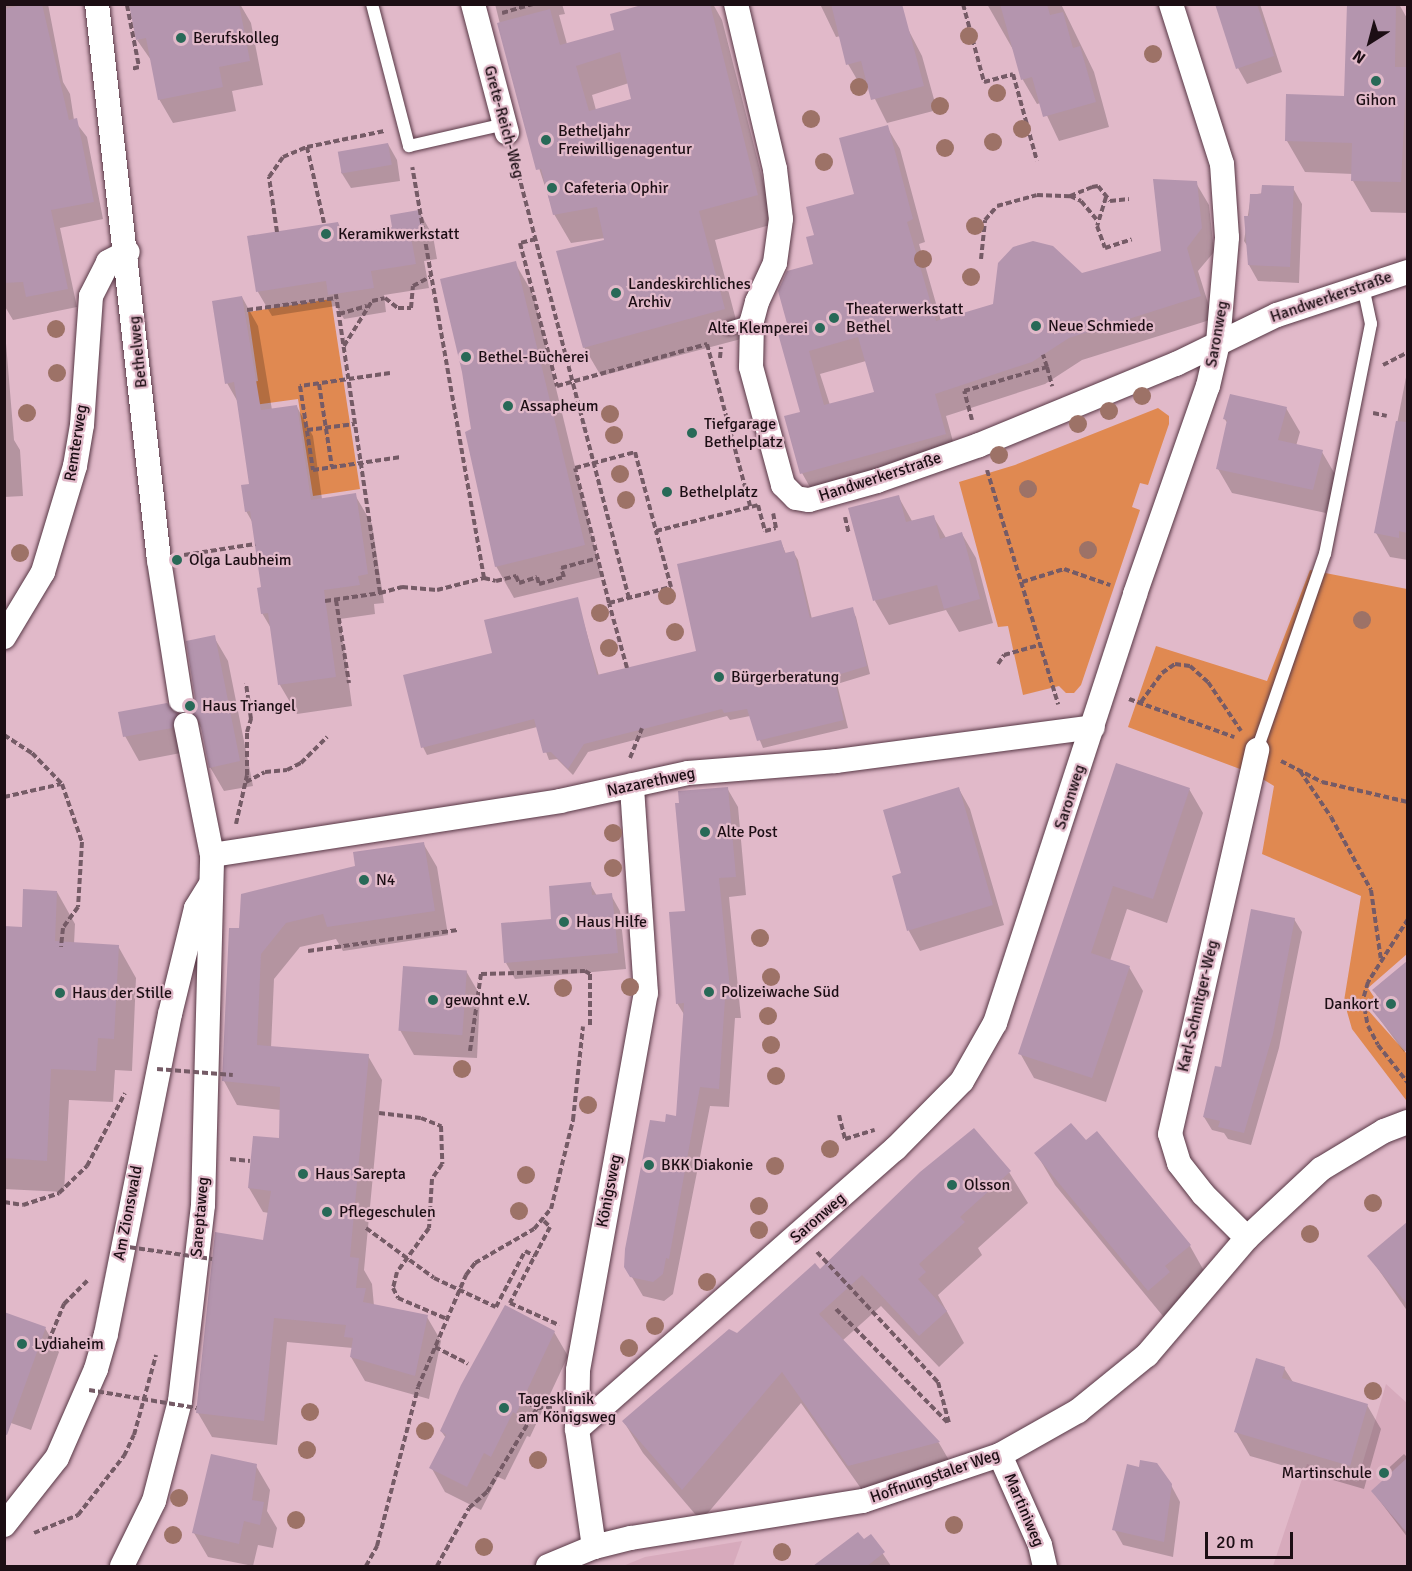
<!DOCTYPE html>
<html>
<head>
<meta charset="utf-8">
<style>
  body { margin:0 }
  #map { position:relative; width:1412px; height:1571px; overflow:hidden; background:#e1b9c9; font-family:Signika,sans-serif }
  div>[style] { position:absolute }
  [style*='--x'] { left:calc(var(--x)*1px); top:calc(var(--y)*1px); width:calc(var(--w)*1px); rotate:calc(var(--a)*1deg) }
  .built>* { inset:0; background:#d7aabc }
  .green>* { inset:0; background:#e08951 }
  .shadow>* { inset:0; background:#0003 }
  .building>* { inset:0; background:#b495ae; transform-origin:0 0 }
  .path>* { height:4px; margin-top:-2px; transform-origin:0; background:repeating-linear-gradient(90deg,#755b66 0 6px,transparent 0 9px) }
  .roads { filter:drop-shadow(0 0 2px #573745) drop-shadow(0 0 2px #573745) }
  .service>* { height:12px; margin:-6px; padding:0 6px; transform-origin:6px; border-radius:6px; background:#fff }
  .minor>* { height:24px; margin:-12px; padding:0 12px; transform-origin:12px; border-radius:12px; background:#fff }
  .path-bridge>* { height:4px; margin-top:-2px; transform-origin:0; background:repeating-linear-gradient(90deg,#755b66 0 6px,transparent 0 9px) }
  .trees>* { width:18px; height:18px; margin:-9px; border-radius:50%; background:#9d7267 }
  .dots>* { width:16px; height:16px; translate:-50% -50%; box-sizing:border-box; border:3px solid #e1b9c9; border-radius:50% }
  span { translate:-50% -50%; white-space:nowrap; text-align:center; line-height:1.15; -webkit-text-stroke:4.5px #e1b9c9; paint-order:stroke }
  .poi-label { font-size:16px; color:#1c0e14 }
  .left { translate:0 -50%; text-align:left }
  .right { translate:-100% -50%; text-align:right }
  .street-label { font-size:16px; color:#1c0e14 }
  .frame { position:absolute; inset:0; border:6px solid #1c0e14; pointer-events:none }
  .north { position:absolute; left:1340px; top:12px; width:60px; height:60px; -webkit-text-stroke:4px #e1b9c9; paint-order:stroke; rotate:216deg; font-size:16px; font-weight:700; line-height:24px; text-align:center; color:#1c0e14 }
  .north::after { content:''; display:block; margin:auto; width:21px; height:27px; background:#1c0e14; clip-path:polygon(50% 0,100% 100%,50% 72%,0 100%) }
  .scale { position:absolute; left:1205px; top:1532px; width:88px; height:27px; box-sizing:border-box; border:3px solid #1c0e14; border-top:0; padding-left:8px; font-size:18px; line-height:21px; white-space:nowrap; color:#1c0e14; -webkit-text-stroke:4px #e1b9c9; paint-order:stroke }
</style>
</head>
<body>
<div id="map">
  <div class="built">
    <div style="clip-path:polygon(1386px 1384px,1407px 1403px,1407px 1566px,1273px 1566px,1307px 1464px,1357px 1482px)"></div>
    <div style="clip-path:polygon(742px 1541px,733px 1566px,623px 1566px,645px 1557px)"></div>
  </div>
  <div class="green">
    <div style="clip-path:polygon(331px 299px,360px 489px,313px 496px,298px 399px,240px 407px,237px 385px,258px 381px,248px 312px)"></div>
    <div style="clip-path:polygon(1158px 408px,1169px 416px,1169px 424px,1148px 485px,1140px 483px,1132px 507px,1140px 510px,1081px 685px,1074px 693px,1066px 693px,1059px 686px,1023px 695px,1008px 626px,998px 627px,959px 482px,1015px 465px)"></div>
    <div style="clip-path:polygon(1310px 570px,1407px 589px,1407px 954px,1368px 988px,1376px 1000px,1368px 1010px,1407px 1054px,1406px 1100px,1352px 1029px,1344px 1001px,1361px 896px,1262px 854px,1274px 786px,1256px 775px,1128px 727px,1156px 646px,1267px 681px)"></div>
  </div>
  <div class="shadow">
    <div style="clip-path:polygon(4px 4px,48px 4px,63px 82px,70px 94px,74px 120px,87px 137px,103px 219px,60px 228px,77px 307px,13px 320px,4px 305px)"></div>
    <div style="clip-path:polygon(211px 4px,240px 4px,251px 23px,263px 85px,232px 91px,236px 111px,173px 123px,159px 99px,153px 63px,137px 40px)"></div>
    <div style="clip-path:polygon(evenodd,495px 4px,562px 4px,565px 14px,559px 15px,567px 44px,616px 31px,651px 4px,713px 4px,722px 20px,774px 224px,715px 240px,741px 339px,601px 376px,584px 347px,605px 238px,571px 243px,554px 214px,526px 128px,495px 4px,629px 83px,633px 100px,596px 110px,592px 95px,629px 83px)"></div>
    <div style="clip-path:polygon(820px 4px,895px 4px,922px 56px,937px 110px,887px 123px,869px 87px,862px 88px,848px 64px,841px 36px,836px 37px)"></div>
    <div style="clip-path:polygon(987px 4px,1061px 4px,1094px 72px,1109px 127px,1059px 141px,1041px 103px,1037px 104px,1023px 80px,1015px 53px)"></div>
    <div style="clip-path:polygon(1217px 4px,1260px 4px,1282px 72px,1247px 84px,1238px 68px)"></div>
    <div style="clip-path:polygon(1349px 4px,1399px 4px,1408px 20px,1408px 213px,1371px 212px,1353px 181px,1353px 174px,1305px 172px,1287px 141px,1346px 97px)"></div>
    <div style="clip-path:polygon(evenodd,887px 127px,900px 149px,925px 242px,919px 244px,941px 321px,1163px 252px,1196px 183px,1209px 205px,1214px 252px,1198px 271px,1213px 319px,1082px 360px,1045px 384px,946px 416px,957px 456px,815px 496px,802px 473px,802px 413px,790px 328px,815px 265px,816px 236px,856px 195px,887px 127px,866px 361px,875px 393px,830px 405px,820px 374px,866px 361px)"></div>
    <div style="clip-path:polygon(388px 144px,397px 160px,400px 181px,351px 188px,341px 172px)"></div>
    <div style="clip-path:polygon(1293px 188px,1302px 204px,1299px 283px,1258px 281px,1249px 265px,1250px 250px,1244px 241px,1251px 195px)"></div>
    <div style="clip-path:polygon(419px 211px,433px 236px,437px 259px,424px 261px,429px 288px,384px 295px,386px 312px,344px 319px,336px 306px,272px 316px,258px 292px,249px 237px,338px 223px,345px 236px,394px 228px)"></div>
    <div style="clip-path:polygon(515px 263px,533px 294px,602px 577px,514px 598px,496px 566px,463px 371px)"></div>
    <div style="clip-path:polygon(242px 297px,258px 326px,272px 410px,297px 407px,313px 436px,322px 499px,355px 495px,372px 524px,384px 603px,374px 604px,375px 614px,340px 619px,352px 706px,297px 714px,280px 685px,272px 630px,262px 613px,263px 588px,254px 525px,246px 511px,250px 486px,239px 404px,227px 383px)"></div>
    <div style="clip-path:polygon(4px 319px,14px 440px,20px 450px,23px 496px,4px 497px)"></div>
    <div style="clip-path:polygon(1407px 372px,1408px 560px,1390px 557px,1376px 533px)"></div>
    <div style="clip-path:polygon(1286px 408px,1300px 432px,1296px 446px,1322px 452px,1336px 476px,1326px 513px,1232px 493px,1218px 469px,1228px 424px,1224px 418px)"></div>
    <div style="clip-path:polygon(898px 496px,912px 521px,933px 516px,946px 538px,962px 534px,976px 558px,993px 623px,959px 632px,946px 610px,889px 625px,875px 601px)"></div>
    <div style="clip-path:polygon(781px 542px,786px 554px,794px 553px,798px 560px,812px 619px,852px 609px,856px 617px,870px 674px,837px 684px,848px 728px,763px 748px,750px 716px,730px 720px,727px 716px,588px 752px,573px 775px,557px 759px,549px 760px,537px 727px,427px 755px,423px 747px,494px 654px,577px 599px,599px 676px,698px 652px)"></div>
    <div style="clip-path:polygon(214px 637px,228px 661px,253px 786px,224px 791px,210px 767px,204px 733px,191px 711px)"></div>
    <div style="clip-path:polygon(177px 714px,191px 739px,186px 752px,139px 761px,125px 736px)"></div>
    <div style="clip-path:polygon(1117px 764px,1189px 789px,1203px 813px,1167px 923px,1127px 909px,1110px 961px,1129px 967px,1143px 991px,1106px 1102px,1034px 1078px,1020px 1053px)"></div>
    <div style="clip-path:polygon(727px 788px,738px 807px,746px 895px,729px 897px,741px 1018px,735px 1018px,729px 1107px,710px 1106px,673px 1294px,664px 1301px,643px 1296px,626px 1267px,666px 1124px,677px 1117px,685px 1016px,677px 1003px,686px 912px)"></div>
    <div style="clip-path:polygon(959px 789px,970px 809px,1004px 925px,920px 951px,909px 931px,894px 877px,903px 874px)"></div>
    <div style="clip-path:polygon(423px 843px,437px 867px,448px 935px,343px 951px,336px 939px,300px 947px,274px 979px,271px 1048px,368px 1056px,382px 1080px,364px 1270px,372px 1284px,374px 1306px,427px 1317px,441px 1341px,429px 1399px,365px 1381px,351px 1357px,353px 1348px,287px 1342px,277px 1445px,212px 1437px,198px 1413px,265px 1242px,269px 1213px,263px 1212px,249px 1188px,280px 1140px,281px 1110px,237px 1105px,224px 1081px,240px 930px,357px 867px)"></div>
    <div style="clip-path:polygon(590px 884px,597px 896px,611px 895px,620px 911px,626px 969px,515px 979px,506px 963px)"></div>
    <div style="clip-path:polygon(57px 892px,75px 924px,74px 944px,118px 946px,136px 978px,132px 1071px,115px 1070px,113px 1102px,69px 1100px,64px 1192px,4px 1189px,4px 927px,23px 928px)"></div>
    <div style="clip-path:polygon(1294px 919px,1302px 932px,1279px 1048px,1251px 1145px,1228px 1139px,1224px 1133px,1212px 1130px,1204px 1117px,1222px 1069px)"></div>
    <div style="clip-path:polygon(1408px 962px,1408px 1049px,1404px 1052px,1372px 1009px,1380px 1002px,1374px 990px)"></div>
    <div style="clip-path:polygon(466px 971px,480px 995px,477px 1058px,414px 1055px,400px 1030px)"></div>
    <div style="clip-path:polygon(1036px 1153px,1190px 1246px,1208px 1278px,1167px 1321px,1055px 1185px)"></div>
    <div style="clip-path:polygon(1009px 1172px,1028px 1203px,978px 1248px,982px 1255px,938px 1295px,964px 1343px,939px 1367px,881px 1306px,842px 1341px,939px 1443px,957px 1474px,867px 1497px,801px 1403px,701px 1521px,643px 1453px,624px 1422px,820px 1271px)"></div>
    <div style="clip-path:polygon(1408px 1224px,1408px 1312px,1369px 1256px)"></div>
    <div style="clip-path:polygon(4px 1313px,45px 1328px,59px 1352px,31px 1430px,11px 1423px,4px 1439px)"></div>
    <div style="clip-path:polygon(554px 1332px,568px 1356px,530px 1437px,527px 1436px,505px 1480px,498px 1477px,481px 1510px,445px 1492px,431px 1467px,446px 1438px,441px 1431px)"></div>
    <div style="clip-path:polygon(1284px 1368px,1293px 1382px,1367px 1405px,1381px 1429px,1364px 1489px,1250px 1456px,1236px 1432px)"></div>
    <div style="clip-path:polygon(1404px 1454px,1408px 1458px,1408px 1538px,1373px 1492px,1384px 1481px,1381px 1475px)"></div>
    <div style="clip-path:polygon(256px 1466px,270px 1490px,267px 1511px,277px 1528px,273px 1548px,258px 1545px,253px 1566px,208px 1557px,194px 1533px)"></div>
    <div style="clip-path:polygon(1171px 1485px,1180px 1502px,1173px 1557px,1123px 1545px,1114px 1529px)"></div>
    <div style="clip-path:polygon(858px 1534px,863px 1541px,871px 1536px,891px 1566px,816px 1566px)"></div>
  </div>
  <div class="building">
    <div style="clip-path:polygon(26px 4px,42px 4px,69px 120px,77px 118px,94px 202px,51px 210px,68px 289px,26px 297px,23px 282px,4px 283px,4px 9px)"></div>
    <div style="clip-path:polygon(129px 4px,239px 4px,250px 61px,219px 67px,223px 87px,158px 100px,146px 38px,136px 40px)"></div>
    <div style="clip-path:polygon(evenodd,645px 4px,710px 4px,758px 195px,699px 211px,725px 309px,583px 348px,556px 251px,604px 240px,597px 207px,553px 215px,541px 169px,536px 170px,497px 23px,550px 9px,560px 45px,614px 30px,610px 14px,645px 4px,620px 52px,631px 99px,589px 111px,576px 66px,620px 52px)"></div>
    <div style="clip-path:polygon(831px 4px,902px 4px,924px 86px,871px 100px,861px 61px,846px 65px)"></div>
    <div style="clip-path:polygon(1000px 4px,1047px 4px,1050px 15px,1063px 12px,1073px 48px,1080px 46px,1096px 102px,1043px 117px,1032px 77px,1021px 80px)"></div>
    <div style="clip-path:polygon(1215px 4px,1257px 4px,1274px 56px,1236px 69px)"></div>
    <div style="clip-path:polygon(1347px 4px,1396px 4px,1395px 67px,1407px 67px,1401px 182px,1351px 181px,1352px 143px,1285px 141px,1286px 94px,1344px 96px)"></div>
    <div style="clip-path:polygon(evenodd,888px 125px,913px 219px,907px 222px,936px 321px,993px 304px,998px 263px,1013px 247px,1033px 241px,1053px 246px,1082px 273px,1161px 251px,1153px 179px,1197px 181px,1202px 228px,1187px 248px,1201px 296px,1069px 338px,1032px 362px,935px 394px,946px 434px,800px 474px,784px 416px,800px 412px,777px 330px,788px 327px,778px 291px,787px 271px,813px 264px,806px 237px,814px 235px,806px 207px,854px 194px,839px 138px,888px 125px,858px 337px,874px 392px,824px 405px,809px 351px,858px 337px)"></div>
    <div style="left:388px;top:143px;width:22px;height:51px;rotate:80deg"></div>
    <div style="clip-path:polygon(1262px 185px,1294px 186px,1290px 267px,1248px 265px,1244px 216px,1249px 216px,1250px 194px,1261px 194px)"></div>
    <div style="clip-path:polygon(419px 210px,424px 235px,411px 237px,416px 264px,371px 271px,374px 288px,328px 295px,326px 281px,256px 292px,247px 236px,338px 222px,341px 235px,392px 227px,390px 215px)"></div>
    <div style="clip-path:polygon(516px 261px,585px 545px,495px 567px,465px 432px,471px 429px,462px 372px,440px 279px)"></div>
    <div style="clip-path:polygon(242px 296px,261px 410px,297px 405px,311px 500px,356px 493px,368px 574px,358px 576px,360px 585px,324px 590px,336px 677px,278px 685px,268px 613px,261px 614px,257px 588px,261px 587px,250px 511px,245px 512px,241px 485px,249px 484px,234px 382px,225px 384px,212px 301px)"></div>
    <div style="clip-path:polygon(1230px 394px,1287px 407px,1278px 440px,1323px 450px,1313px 490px,1216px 469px,1227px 420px,1223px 419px)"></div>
    <div style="clip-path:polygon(1396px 421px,1407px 422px,1407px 533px,1399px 531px,1399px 538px,1374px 533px)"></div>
    <div style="clip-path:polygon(899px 495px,906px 522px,934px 515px,940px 539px,962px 532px,980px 599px,944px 609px,937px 585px,873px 601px,848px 508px)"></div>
    <div style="clip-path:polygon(781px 540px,785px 553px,794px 551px,810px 618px,853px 607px,867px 666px,834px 676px,844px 720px,757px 741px,747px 709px,724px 713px,722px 709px,584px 744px,568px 769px,551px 752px,543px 753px,534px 719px,421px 748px,403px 675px,492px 653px,484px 620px,578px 597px,597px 675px,696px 651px,677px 564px)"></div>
    <div style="clip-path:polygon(215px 635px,240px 761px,209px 768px,200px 722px,189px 711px,195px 698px,186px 641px)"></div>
    <div style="clip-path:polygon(167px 703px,178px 714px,172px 728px,123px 737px,118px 712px)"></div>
    <div style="clip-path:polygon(1116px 763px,1190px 788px,1153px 899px,1113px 886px,1091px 953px,1130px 966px,1092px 1078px,1018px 1054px)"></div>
    <div style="clip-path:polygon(728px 787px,736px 877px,719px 878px,731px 999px,725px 999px,719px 1089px,700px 1087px,669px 1259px,666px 1258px,663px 1274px,653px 1282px,630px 1277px,624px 1267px,625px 1249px,650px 1120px,665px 1122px,666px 1114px,676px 1116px,684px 1003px,676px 1004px,669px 912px,685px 911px,675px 803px,679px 803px,678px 791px)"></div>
    <div style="clip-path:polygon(959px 787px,993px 905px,907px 931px,892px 876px,901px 873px,883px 810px)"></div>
    <div style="clip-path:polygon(424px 842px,435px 911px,327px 927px,323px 914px,286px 923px,261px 954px,257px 1045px,369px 1054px,350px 1257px,359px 1258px,356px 1288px,366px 1288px,363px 1302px,428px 1315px,415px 1376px,350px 1357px,353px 1338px,344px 1337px,346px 1325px,274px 1318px,264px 1421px,196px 1413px,215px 1232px,263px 1240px,271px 1191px,248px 1188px,253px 1136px,279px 1138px,280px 1087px,222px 1081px,229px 928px,239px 928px,241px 894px,355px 866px,353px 852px)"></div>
    <div style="clip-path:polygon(591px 882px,592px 895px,612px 893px,618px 953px,504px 963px,501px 923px,551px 919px,549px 886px)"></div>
    <div style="clip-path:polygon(23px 889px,57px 891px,55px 941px,119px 945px,114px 1039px,98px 1038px,96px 1071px,51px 1069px,47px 1161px,4px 1158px,4px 926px,22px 927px)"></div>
    <div style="clip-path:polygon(1251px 909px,1295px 918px,1273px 1034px,1244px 1133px,1218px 1127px,1220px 1121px,1203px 1117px,1215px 1066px,1221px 1067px)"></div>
    <div style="clip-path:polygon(1407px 961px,1407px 1052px,1370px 1008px,1381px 999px,1372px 990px)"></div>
    <div style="left:403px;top:966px;width:64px;height:65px;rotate:4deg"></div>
    <div style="clip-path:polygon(1071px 1123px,1086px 1140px,1097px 1131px,1191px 1245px,1165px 1266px,1170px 1272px,1148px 1291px,1034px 1153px)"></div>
    <div style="clip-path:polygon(974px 1128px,1011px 1171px,960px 1217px,965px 1222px,919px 1264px,926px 1272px,918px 1279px,947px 1311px,919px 1336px,862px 1275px,819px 1314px,940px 1442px,848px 1466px,782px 1372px,682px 1490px,622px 1421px,729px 1329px,737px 1333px,815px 1263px,820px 1269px,920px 1172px)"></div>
    <div style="clip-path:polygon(1407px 1222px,1407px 1304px,1367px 1256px)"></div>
    <div style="clip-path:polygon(505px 1305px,555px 1331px,516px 1414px,513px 1412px,491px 1457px,484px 1453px,467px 1487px,429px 1468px,446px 1435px,440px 1431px,461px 1385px)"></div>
    <div style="clip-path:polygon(4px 1312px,46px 1327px,7px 1435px,4px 1434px)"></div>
    <div style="clip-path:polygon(1256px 1358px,1285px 1367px,1282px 1378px,1368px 1404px,1350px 1466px,1234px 1432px)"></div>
    <div style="clip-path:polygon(211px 1454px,257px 1464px,252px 1500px,264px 1502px,260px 1525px,244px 1521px,239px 1544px,192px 1533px)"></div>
    <div style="clip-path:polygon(1407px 1458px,1407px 1533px,1371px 1491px)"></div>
    <div style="clip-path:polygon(1140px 1460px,1157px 1463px,1172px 1484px,1164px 1542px,1112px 1530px,1127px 1464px,1139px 1467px)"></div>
    <div style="clip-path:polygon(858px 1532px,864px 1539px,871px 1534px,885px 1552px,867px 1566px,813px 1566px)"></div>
  </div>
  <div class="path">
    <div style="--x:963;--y:4;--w:81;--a:74.9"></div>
    <div style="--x:984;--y:82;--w:30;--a:-15"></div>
    <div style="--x:1013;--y:74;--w:90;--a:74.6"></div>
    <div style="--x:127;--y:5;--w:63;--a:79"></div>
    <div style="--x:139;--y:67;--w:8;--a:166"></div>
    <div style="--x:502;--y:13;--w:33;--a:-16"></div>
    <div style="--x:514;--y:157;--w:456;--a:75.4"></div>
    <div style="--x:1070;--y:196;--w:12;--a:24"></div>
    <div style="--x:1081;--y:201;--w:25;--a:50"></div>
    <div style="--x:1106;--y:197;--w:30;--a:107"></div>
    <div style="--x:1097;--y:226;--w:23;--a:70"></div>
    <div style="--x:1105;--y:248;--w:28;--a:-18"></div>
    <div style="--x:324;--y:223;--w:78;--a:-102.6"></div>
    <div style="--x:307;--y:147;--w:79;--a:-11.7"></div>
    <div style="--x:277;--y:232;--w:56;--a:-98.3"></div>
    <div style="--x:269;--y:177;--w:24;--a:-55"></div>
    <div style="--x:283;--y:157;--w:26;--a:-23"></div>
    <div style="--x:536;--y:239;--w:16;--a:166"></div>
    <div style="--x:520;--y:243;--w:148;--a:75.5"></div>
    <div style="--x:557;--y:386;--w:156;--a:-15.6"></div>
    <div style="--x:707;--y:344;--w:168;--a:75.1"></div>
    <div style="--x:981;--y:259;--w:39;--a:-84"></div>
    <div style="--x:985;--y:220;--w:18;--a:-49"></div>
    <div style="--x:997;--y:206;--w:41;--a:-15.4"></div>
    <div style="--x:1037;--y:195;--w:33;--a:2"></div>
    <div style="--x:1070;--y:196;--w:24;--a:-22"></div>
    <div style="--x:1092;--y:187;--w:6;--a:-9"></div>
    <div style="--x:1098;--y:186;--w:19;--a:51"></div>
    <div style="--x:1110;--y:201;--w:19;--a:-6"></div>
    <div style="--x:247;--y:310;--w:90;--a:-7.7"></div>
    <div style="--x:339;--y:314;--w:29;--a:-16"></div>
    <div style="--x:344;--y:346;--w:53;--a:-58.1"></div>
    <div style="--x:372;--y:301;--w:13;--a:-13"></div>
    <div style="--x:385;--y:298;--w:16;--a:38"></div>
    <div style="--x:398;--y:308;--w:13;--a:0"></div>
    <div style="--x:411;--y:308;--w:22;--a:-85"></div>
    <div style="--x:413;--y:286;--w:19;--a:-28"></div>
    <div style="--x:720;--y:358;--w:11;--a:-85"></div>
    <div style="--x:1383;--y:365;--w:28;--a:-27"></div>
    <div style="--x:1047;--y:367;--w:20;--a:75"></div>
    <div style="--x:390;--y:373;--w:91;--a:171.8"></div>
    <div style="--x:300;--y:386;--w:85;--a:81.2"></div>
    <div style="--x:313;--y:470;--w:89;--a:-8.4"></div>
    <div style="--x:319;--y:384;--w:84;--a:81.1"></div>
    <div style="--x:1373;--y:413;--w:14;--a:12"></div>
    <div style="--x:972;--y:420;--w:30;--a:-105"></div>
    <div style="--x:964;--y:391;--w:86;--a:-16.1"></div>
    <div style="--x:1047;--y:367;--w:13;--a:-108"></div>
    <div style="--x:307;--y:430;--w:48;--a:-7.1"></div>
    <div style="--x:987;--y:470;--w:245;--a:73.1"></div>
    <div style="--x:845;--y:517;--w:17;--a:77"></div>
    <div style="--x:184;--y:555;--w:72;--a:-8.8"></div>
    <div style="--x:484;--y:578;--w:12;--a:14"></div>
    <div style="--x:496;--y:581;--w:21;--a:-14"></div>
    <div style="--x:516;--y:576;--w:8;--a:67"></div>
    <div style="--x:519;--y:583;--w:19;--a:-18"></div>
    <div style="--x:537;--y:577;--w:7;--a:74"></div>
    <div style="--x:539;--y:584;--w:26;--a:-16"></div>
    <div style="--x:564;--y:577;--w:9;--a:-108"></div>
    <div style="--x:561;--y:568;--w:38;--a:-15"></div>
    <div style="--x:1022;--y:582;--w:44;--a:-17.2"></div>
    <div style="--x:1064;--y:569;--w:49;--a:19.2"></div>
    <div style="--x:380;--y:593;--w:23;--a:-15"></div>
    <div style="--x:402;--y:587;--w:35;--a:5"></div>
    <div style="--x:437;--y:590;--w:49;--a:-14.3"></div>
    <div style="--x:484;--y:578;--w:417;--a:-99.9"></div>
    <div style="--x:336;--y:600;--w:84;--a:81.1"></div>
    <div style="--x:325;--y:601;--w:56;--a:-8.3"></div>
    <div style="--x:380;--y:593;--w:302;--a:-98.4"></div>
    <div style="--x:609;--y:603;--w:139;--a:-104.1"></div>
    <div style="--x:575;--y:468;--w:62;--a:-14.9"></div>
    <div style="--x:635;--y:452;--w:82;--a:75.1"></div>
    <div style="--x:998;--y:664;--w:11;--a:-56"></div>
    <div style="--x:1004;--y:655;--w:37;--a:-16"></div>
    <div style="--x:627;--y:668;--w:67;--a:-105.5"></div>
    <div style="--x:609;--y:603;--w:64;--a:-14.5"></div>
    <div style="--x:671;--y:587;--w:58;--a:-105"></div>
    <div style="--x:656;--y:531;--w:105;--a:-14.3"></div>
    <div style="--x:758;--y:505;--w:27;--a:75"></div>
    <div style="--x:765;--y:531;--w:11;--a:-15"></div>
    <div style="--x:776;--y:528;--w:15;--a:-101"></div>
    <div style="--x:1129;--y:699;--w:112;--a:19.9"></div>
    <div style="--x:1141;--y:702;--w:36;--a:-54"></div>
    <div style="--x:1162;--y:673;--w:16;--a:-35"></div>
    <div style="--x:1175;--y:664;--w:15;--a:8"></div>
    <div style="--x:1190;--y:666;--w:24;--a:42"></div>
    <div style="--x:1208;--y:682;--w:59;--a:56"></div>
    <div style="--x:4;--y:735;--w:33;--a:33"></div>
    <div style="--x:32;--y:753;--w:43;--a:45.9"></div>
    <div style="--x:62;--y:784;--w:61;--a:71"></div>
    <div style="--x:82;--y:842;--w:65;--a:93.5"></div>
    <div style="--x:78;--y:907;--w:26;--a:126"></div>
    <div style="--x:63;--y:928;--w:19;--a:96"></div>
    <div style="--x:630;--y:758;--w:32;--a:-68"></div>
    <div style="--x:1281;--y:761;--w:46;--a:27.1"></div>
    <div style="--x:1322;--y:782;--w:88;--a:13.1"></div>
    <div style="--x:1300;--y:771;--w:55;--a:56"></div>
    <div style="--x:1331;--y:817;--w:83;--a:61.3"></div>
    <div style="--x:1371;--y:890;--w:71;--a:81.9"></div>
    <div style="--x:246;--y:782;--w:21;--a:-28"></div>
    <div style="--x:265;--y:772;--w:22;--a:-5"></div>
    <div style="--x:287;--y:770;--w:16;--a:-27"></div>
    <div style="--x:301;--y:763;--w:37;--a:-45"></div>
    <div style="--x:4;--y:797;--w:58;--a:-12.8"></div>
    <div style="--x:236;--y:824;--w:50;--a:-77.3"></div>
    <div style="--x:247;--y:775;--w:43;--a:-90"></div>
    <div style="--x:247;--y:732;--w:14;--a:-73"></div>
    <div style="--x:251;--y:719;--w:36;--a:-98"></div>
    <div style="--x:1408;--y:919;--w:75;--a:122.4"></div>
    <div style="--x:1368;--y:982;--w:18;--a:106"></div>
    <div style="--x:1363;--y:999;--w:27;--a:80"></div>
    <div style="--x:1368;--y:1026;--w:21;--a:62"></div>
    <div style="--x:1378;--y:1045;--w:48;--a:51.7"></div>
    <div style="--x:308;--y:951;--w:151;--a:-8"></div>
    <div style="--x:470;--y:1051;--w:78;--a:-81.9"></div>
    <div style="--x:481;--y:974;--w:104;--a:-1.7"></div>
    <div style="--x:585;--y:971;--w:6;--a:31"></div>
    <div style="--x:590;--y:974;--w:52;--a:90"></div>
    <div style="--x:379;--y:1113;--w:42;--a:6.8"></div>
    <div style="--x:421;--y:1118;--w:22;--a:22"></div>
    <div style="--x:441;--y:1126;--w:38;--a:88"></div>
    <div style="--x:442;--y:1164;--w:18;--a:124"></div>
    <div style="--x:432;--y:1179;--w:49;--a:93.5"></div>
    <div style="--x:429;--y:1228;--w:54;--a:126"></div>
    <div style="--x:397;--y:1272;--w:16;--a:104"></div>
    <div style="--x:393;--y:1288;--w:11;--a:63"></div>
    <div style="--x:398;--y:1298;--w:53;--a:23.2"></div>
    <div style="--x:839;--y:1115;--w:25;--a:76"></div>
    <div style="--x:845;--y:1139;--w:31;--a:-17"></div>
    <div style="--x:230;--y:1159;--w:20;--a:6"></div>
    <div style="--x:4;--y:1202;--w:19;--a:9"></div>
    <div style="--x:23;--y:1205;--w:38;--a:-18"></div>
    <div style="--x:59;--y:1193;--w:39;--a:-44"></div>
    <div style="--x:87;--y:1166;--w:82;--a:-62.5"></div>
    <div style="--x:544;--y:1221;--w:8;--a:45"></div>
    <div style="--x:550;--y:1227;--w:86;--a:117.8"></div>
    <div style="--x:510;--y:1303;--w:54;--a:24.2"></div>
    <div style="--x:366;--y:1228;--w:84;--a:36.3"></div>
    <div style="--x:434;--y:1278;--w:68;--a:25.1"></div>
    <div style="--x:496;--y:1307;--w:63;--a:-62.6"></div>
    <div style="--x:525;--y:1251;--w:11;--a:27"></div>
    <div style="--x:817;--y:1252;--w:178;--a:47.1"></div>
    <div style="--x:938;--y:1382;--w:42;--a:75"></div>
    <div style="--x:836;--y:1309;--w:160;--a:45.5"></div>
    <div style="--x:435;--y:1347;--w:37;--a:27"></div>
    <div style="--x:45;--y:1350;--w:50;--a:-67.6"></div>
    <div style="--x:64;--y:1304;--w:35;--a:-45"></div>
    <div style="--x:523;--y:1400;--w:16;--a:30"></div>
    <div style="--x:34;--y:1533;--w:48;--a:-22.2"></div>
    <div style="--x:78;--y:1515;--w:75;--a:-52.1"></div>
    <div style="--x:124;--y:1456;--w:23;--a:-65"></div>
    <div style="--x:134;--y:1435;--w:83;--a:-74.6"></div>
    <div style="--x:366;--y:1566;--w:23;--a:-61"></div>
    <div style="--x:377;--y:1546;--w:164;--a:-75.5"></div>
    <div style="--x:418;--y:1387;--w:122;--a:-66.8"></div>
    <div style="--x:466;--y:1275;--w:15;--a:-53"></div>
    <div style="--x:475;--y:1263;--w:68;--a:-30"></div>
    <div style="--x:534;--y:1229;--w:26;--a:-50"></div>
    <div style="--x:551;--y:1209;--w:92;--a:-76.1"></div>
    <div style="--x:573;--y:1120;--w:94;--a:-83.9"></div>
    <div style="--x:437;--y:1566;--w:66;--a:-61.1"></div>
    <div style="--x:469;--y:1508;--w:24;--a:-42"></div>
    <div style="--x:487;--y:1492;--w:98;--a:-59.2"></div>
    <div style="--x:537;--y:1408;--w:15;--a:0"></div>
  </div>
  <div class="roads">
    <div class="service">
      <div style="--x:372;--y:4;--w:147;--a:75.4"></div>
      <div style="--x:409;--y:146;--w:98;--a:-12.9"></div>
      <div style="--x:729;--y:328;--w:24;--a:-17"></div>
      <div style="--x:1257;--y:750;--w:207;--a:-70.9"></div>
      <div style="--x:1325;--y:554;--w:235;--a:-78.7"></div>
      <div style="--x:1371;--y:324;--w:40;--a:-102"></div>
    </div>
    <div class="minor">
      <div style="--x:97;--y:4;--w:559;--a:83.64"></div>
      <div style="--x:159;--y:560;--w:142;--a:81.1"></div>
      <div style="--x:473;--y:4;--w:133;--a:75.2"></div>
      <div style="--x:736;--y:4;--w:170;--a:76.7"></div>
      <div style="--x:775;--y:169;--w:50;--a:83.2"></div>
      <div style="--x:781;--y:219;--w:44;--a:97.8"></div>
      <div style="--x:775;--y:263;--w:43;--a:114.8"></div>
      <div style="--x:757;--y:302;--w:20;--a:105"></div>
      <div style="--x:752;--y:321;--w:46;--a:91.2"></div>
      <div style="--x:751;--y:367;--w:122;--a:74.8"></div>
      <div style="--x:783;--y:485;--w:18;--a:45"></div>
      <div style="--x:796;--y:498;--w:13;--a:9"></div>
      <div style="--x:809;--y:500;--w:71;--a:-15.6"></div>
      <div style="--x:877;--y:481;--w:108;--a:-19.4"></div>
      <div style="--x:979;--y:445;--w:213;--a:-22.4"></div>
      <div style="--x:1176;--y:364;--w:112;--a:-25.9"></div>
      <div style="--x:1277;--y:315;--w:138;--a:-18.2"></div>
      <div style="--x:4;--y:637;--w:76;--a:-59"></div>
      <div style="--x:43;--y:572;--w:111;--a:-73.2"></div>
      <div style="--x:75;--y:466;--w:42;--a:-80.3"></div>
      <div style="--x:82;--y:425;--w:129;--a:-86"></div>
      <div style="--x:91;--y:296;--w:38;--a:-63"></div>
      <div style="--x:108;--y:262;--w:22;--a:-27"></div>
      <div style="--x:212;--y:855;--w:352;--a:-8.8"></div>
      <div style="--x:560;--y:801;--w:131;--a:-12.3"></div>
      <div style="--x:688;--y:773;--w:148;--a:-4.6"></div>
      <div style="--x:836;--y:761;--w:259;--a:-7.5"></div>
      <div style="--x:1247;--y:1238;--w:62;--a:-135"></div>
      <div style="--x:1203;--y:1194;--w:39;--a:-128"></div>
      <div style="--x:1179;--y:1163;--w:30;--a:-107"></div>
      <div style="--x:1170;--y:1134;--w:394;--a:-77.2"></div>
      <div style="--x:577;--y:1429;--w:424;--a:-41.4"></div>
      <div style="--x:895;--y:1149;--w:95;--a:-45.4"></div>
      <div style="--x:962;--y:1081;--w:67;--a:-60.4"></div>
      <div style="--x:995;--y:1023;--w:451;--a:-71.9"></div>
      <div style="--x:1135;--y:594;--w:220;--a:-70.7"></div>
      <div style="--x:1208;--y:386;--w:44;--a:-76.9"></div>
      <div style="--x:1218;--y:343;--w:106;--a:-85.1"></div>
      <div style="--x:1227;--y:237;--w:73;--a:-93.9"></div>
      <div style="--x:1222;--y:164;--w:168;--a:-107.7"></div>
      <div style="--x:1000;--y:1455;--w:98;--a:66"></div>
      <div style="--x:1040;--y:1545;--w:22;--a:77"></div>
      <div style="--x:4;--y:1525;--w:85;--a:-51.7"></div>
      <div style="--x:57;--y:1458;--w:97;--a:-66.3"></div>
      <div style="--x:96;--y:1369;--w:36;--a:-74"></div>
      <div style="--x:106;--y:1334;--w:326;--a:-78.7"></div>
      <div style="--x:170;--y:1014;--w:109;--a:-76.2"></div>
      <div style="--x:196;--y:908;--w:26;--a:-58"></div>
      <div style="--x:594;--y:1547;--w:119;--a:-98.2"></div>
      <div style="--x:577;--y:1429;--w:59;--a:-89"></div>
      <div style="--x:578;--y:1370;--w:383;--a:-79.8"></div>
      <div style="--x:646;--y:993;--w:208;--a:-93.9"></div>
      <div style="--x:122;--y:1566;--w:72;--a:-63.8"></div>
      <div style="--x:154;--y:1501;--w:103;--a:-75.4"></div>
      <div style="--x:180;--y:1401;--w:197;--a:-83.3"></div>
      <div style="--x:203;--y:1205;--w:350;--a:-88.5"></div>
      <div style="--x:212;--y:855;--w:133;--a:-101.3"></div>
      <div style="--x:548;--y:1566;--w:50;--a:-22.4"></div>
      <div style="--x:594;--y:1547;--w:38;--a:-14"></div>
      <div style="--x:631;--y:1538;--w:235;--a:-9.1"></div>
      <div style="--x:863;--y:1501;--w:145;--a:-18.6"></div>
      <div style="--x:1000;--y:1455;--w:90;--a:-29.4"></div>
      <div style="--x:1078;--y:1411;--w:89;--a:-39.1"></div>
      <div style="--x:1147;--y:1355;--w:154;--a:-49.5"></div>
      <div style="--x:1247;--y:1238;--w:101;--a:-43"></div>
      <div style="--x:1321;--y:1169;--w:74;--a:-31.1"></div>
      <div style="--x:1384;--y:1131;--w:26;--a:-21"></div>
    </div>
  </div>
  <div class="path-bridge">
    <div style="--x:157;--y:1069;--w:76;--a:4.5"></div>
    <div style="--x:121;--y:1246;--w:92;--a:8.1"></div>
    <div style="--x:89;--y:1390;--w:109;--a:9.5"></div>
  </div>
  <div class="trees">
    <div style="left:969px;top:36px"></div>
    <div style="left:1153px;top:54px"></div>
    <div style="left:859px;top:87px"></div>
    <div style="left:997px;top:93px"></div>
    <div style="left:940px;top:106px"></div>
    <div style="left:811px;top:119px"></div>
    <div style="left:1022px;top:129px"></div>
    <div style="left:993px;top:142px"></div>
    <div style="left:945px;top:148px"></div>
    <div style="left:824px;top:162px"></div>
    <div style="left:975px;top:226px"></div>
    <div style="left:923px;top:259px"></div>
    <div style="left:971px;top:277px"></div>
    <div style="left:56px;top:329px"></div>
    <div style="left:57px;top:373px"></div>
    <div style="left:1142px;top:396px"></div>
    <div style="left:1109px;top:411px"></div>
    <div style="left:27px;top:413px"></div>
    <div style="left:610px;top:414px"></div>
    <div style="left:1078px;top:424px"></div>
    <div style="left:614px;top:435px"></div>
    <div style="left:999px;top:455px"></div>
    <div style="left:620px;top:474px"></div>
    <div style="left:1028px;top:489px"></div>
    <div style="left:626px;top:500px"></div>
    <div style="left:1088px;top:550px"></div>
    <div style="left:20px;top:553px"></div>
    <div style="left:667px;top:596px"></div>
    <div style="left:600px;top:613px"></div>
    <div style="left:1362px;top:620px"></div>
    <div style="left:675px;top:632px"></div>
    <div style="left:609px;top:648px"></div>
    <div style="left:613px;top:833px"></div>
    <div style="left:613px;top:868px"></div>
    <div style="left:760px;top:938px"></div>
    <div style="left:771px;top:977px"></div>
    <div style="left:630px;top:987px"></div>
    <div style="left:563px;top:988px"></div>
    <div style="left:768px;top:1016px"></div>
    <div style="left:771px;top:1045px"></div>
    <div style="left:462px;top:1069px"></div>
    <div style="left:776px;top:1076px"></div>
    <div style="left:588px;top:1105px"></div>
    <div style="left:830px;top:1149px"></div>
    <div style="left:775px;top:1166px"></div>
    <div style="left:526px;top:1175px"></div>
    <div style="left:1373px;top:1203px"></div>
    <div style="left:759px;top:1206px"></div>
    <div style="left:519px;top:1211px"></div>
    <div style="left:759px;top:1230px"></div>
    <div style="left:1310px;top:1234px"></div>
    <div style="left:707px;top:1282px"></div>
    <div style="left:655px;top:1326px"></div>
    <div style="left:629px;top:1348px"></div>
    <div style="left:1373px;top:1391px"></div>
    <div style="left:310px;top:1412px"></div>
    <div style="left:425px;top:1431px"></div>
    <div style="left:307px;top:1450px"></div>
    <div style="left:538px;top:1460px"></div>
    <div style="left:179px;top:1498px"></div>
    <div style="left:296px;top:1520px"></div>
    <div style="left:954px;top:1525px"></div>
    <div style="left:173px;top:1535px"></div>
    <div style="left:484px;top:1547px"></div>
    <div style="left:782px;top:1552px"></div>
  </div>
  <div class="dots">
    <div style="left:181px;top:38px;background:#286957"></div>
    <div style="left:1376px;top:81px;background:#286957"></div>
    <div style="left:546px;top:140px;background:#286957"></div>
    <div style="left:552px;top:188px;background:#286957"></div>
    <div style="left:326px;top:234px;background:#286957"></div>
    <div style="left:616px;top:293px;background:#286957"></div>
    <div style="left:834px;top:318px;background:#286957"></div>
    <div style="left:1036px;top:326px;background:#286957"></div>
    <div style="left:820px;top:328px;background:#286957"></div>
    <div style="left:466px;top:357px;background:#286957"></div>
    <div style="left:508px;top:406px;background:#286957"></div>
    <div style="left:692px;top:433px;background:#286957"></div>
    <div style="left:667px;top:492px;background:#286957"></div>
    <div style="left:177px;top:560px;background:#286957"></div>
    <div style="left:719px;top:677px;background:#286957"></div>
    <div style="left:190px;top:706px;background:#286957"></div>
    <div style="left:705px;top:832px;background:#286957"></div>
    <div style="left:364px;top:880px;background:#286957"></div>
    <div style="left:564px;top:922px;background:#286957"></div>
    <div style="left:709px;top:992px;background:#286957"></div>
    <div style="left:60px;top:993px;background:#286957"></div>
    <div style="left:433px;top:1000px;background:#286957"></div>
    <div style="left:1391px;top:1004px;background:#286957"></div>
    <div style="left:649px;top:1165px;background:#286957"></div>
    <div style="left:303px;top:1174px;background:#286957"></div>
    <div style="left:952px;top:1185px;background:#286957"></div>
    <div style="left:327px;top:1212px;background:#286957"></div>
    <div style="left:22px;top:1344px;background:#286957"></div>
    <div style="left:504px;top:1408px;background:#286957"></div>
    <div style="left:1384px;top:1473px;background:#286957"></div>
  </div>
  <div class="poi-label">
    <span class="left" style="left:193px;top:38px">Berufskolleg</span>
    <span style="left:1376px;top:100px">Gihon</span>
    <span class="left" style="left:558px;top:140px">Betheljahr<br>Freiwilligenagentur</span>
    <span class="left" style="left:564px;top:188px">Cafeteria Ophir</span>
    <span class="left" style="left:338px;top:234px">Keramikwerkstatt</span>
    <span class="left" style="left:628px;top:293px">Landeskirchliches<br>Archiv</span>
    <span class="left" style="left:846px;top:318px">Theaterwerkstatt<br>Bethel</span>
    <span class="left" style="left:1048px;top:326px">Neue Schmiede</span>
    <span class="right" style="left:808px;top:328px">Alte Klemperei</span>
    <span class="left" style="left:478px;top:357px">Bethel-Bücherei</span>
    <span class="left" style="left:520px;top:406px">Assapheum</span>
    <span class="left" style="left:704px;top:433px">Tiefgarage<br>Bethelplatz</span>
    <span class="left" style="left:679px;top:492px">Bethelplatz</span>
    <span class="left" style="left:189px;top:560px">Olga Laubheim</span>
    <span class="left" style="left:731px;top:677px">Bürgerberatung</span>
    <span class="left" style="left:202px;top:706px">Haus Triangel</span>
    <span class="left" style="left:717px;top:832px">Alte Post</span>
    <span class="left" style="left:376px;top:880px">N4</span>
    <span class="left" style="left:576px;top:922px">Haus Hilfe</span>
    <span class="left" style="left:721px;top:992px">Polizeiwache Süd</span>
    <span class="left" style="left:72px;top:993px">Haus der Stille</span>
    <span class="left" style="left:445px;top:1000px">gewohnt e.V.</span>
    <span class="right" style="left:1379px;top:1004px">Dankort</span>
    <span class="left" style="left:661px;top:1165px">BKK Diakonie</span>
    <span class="left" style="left:315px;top:1174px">Haus Sarepta</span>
    <span class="left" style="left:964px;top:1185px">Olsson</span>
    <span class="left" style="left:339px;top:1212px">Pflegeschulen</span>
    <span class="left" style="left:34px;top:1344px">Lydiaheim</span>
    <span class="left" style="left:518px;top:1408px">Tagesklinik<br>am Königsweg</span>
    <span class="right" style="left:1372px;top:1473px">Martinschule</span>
  </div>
  <div class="street-label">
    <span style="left:504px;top:122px;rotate:75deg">Grete-Reich-Weg</span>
    <span style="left:1331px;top:297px;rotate:-19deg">Handwerkerstraße</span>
    <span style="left:1217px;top:334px;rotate:-80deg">Saronweg</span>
    <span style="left:138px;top:352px;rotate:-96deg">Bethelweg</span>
    <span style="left:76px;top:443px;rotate:-81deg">Remterweg</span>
    <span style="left:880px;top:477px;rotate:-18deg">Handwerkerstraße</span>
    <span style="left:651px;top:782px;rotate:-12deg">Nazarethweg</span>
    <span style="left:1070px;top:797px;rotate:-72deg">Saronweg</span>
    <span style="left:1198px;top:1006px;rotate:-77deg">Karl-Schnitger-Weg</span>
    <span style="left:609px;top:1191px;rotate:-79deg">Königsweg</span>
    <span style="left:128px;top:1213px;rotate:-79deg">Am Zionswald</span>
    <span style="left:200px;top:1217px;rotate:-85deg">Sareptaweg</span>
    <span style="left:818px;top:1218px;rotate:-41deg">Saronweg</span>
    <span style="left:935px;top:1476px;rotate:-19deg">Hoffnungstaler Weg</span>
    <span style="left:1024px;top:1510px;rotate:67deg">Martiniweg</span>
  </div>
  <div class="frame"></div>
  <div class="north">N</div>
  <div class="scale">20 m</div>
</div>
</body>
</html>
